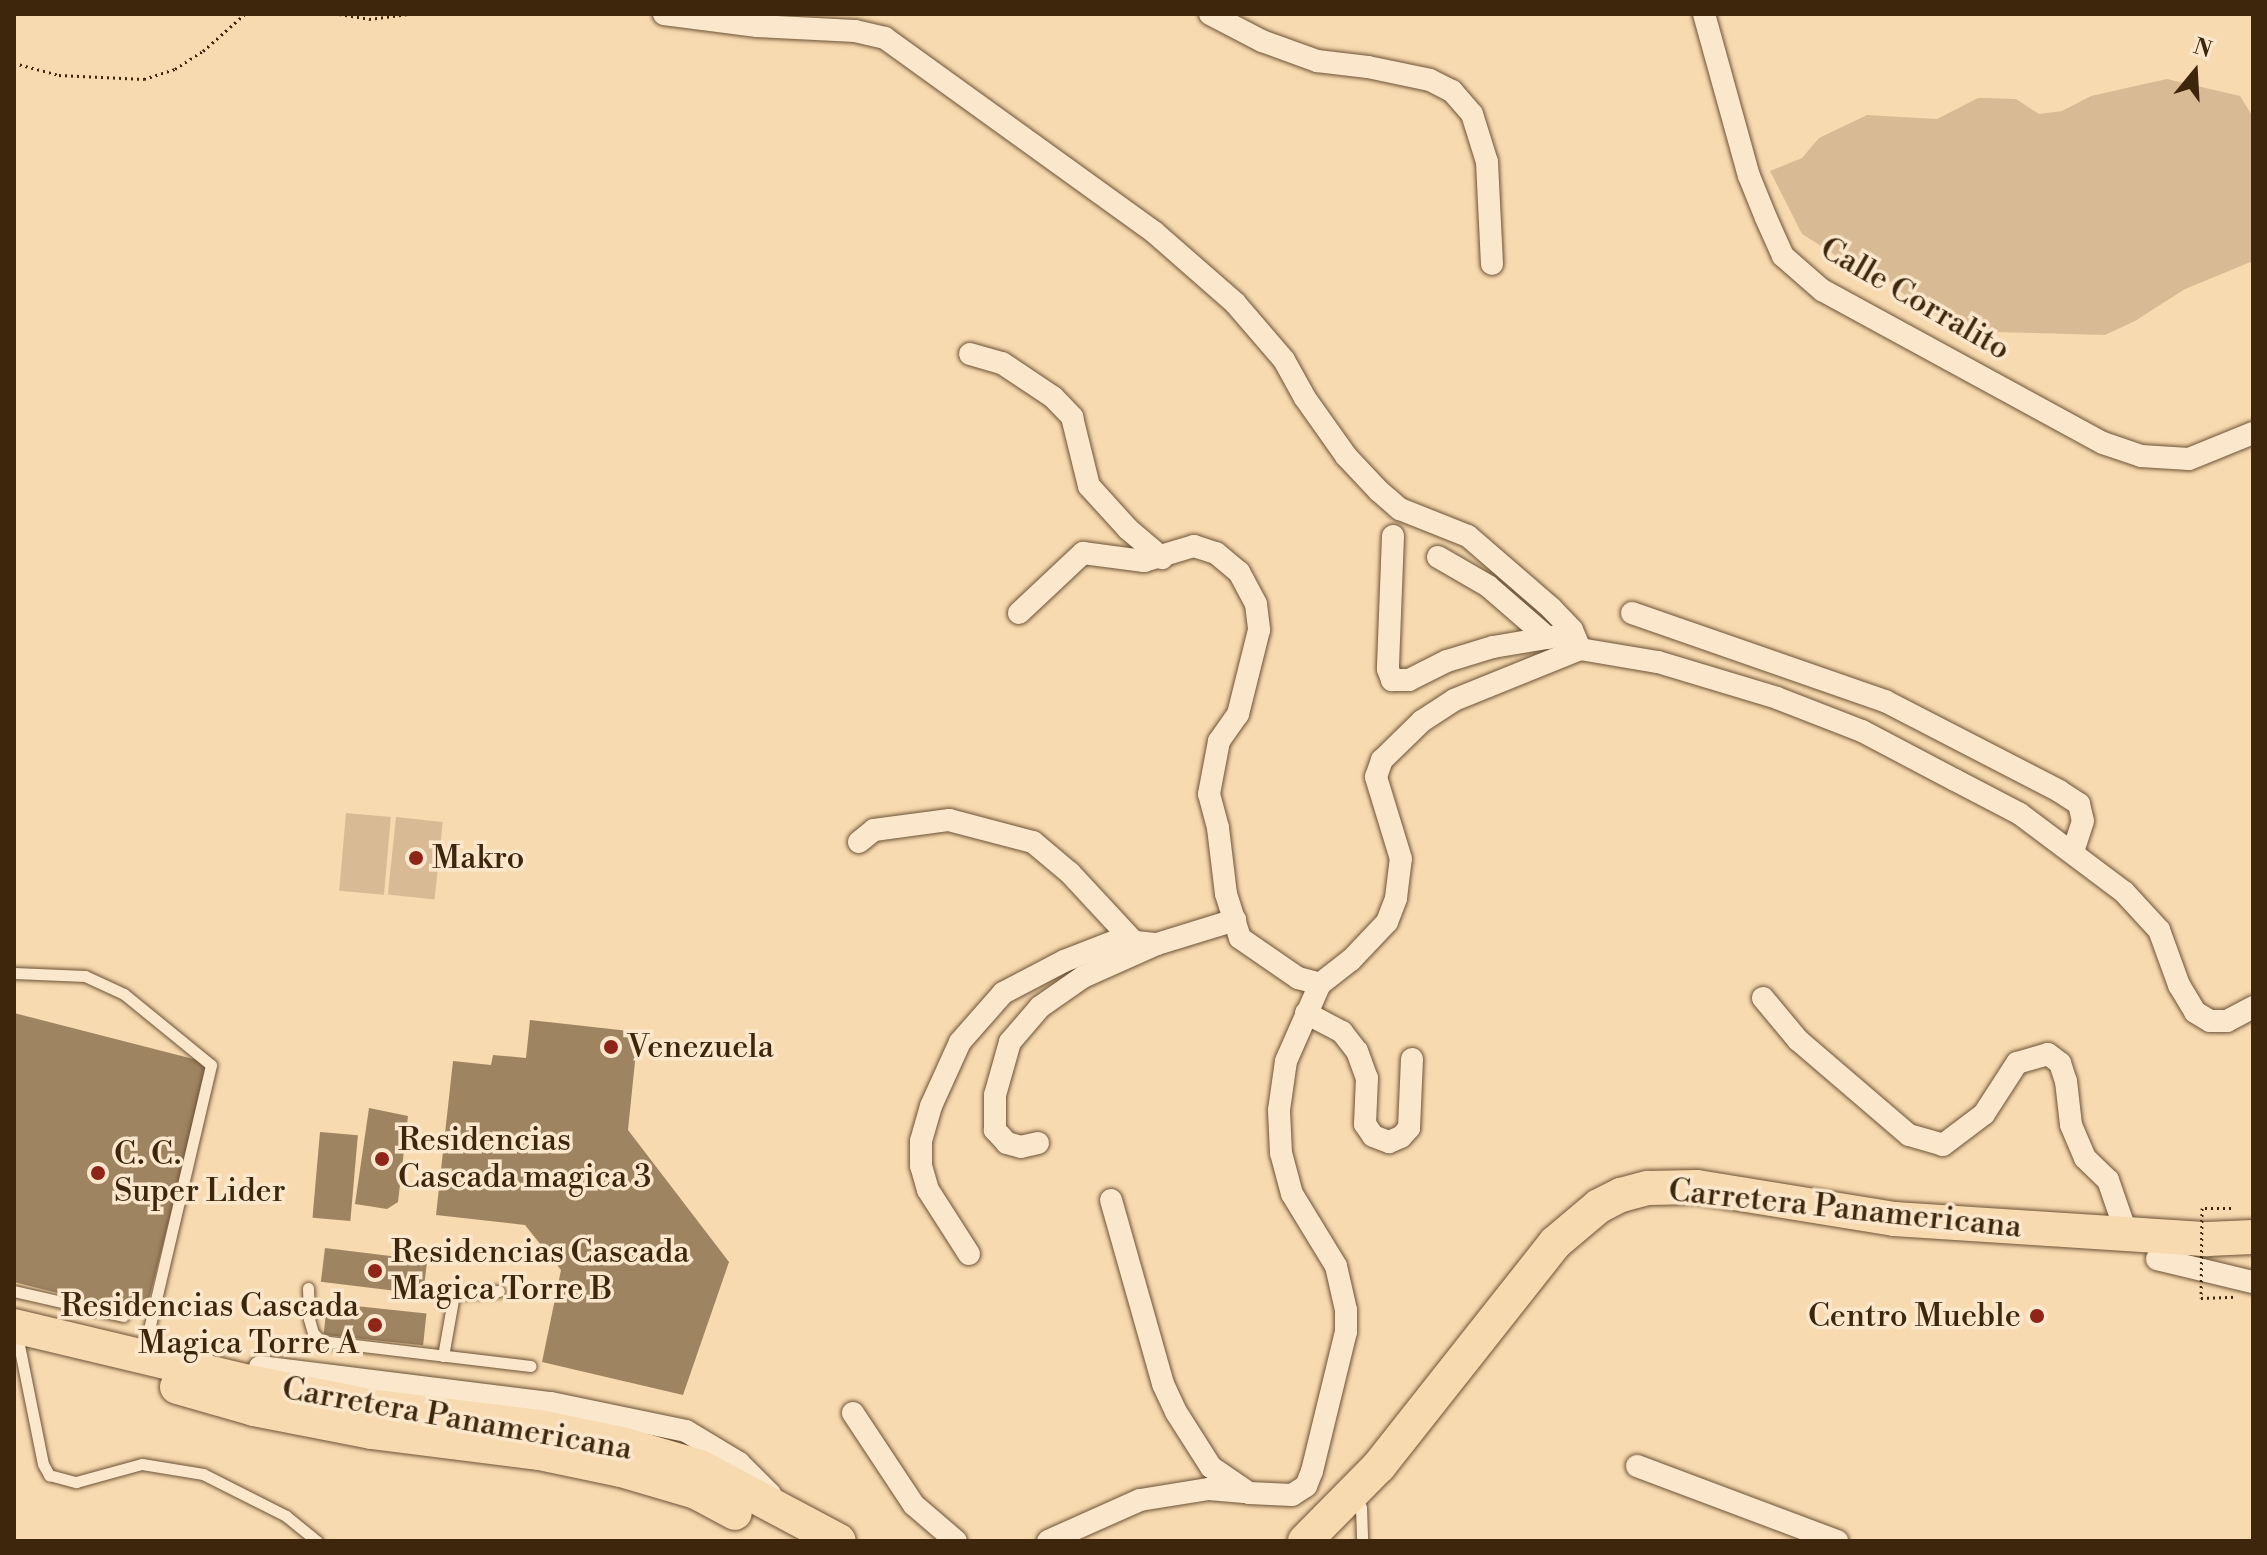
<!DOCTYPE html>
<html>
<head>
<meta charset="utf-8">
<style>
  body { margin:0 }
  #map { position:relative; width:2267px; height:1555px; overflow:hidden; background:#f8dab0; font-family:"Libre Bodoni",serif }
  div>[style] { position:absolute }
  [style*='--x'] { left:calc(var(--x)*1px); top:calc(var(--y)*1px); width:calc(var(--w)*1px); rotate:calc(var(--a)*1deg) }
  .green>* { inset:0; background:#d8bb94; transform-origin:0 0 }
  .building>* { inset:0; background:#9f8462; transform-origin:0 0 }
  .path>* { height:3px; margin-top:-1.5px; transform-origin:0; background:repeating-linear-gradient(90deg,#3e260d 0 2px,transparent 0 6px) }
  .roads { filter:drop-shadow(0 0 2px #6c5336) drop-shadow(0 0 2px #6c5336) }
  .lane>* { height:11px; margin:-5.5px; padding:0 5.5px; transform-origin:5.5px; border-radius:5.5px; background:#fae7cc }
  .street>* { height:22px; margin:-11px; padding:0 11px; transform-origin:11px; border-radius:11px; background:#fae7cc }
  .primary>* { height:34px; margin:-17px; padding:0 17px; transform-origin:17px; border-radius:17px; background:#f8dab0 }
  .path-bridge>* { height:3px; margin-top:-1.5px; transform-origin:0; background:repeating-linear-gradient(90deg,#3e260d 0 2px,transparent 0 6px) }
  .dots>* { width:22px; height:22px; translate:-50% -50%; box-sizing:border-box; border:4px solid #fae7cc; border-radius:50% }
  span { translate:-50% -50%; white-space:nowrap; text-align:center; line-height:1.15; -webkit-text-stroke:7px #fae7cc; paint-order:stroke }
  .street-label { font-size:32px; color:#3e260d }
  .poi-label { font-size:32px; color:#3e260d }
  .left { translate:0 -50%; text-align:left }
  .right { translate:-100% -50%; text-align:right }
  .frame { position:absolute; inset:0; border:16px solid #3e260d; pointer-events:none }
  .north { position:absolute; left:2155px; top:32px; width:80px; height:80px; -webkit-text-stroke:6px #fae7cc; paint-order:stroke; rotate:18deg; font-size:22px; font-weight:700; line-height:32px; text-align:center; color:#3e260d }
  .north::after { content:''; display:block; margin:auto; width:28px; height:36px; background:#3e260d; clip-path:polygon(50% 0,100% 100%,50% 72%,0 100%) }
</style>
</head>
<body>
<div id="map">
  <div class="green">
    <div style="clip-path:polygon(2167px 79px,2240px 96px,2253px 117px,2253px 261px,2185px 289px,2135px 321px,2105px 335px,1997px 332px,1921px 310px,1869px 262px,1840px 258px,1802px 234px,1770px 171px,1802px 158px,1819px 138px,1867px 115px,1937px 119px,1978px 98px,1986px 98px,2016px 99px,2039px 114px,2062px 111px,2091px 96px)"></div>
    <div style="left:346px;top:813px;width:45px;height:78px;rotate:5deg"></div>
    <div style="left:396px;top:817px;width:47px;height:78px;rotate:6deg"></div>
  </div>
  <div class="building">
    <div style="clip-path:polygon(14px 1013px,209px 1063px,145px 1315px,14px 1282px)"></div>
    <div style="clip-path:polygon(530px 1020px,638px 1032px,628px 1130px,729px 1262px,683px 1395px,542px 1362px,561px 1270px,525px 1225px,436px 1215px,453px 1061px,491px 1065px,493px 1055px,526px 1058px)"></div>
    <div style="clip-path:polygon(369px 1108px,408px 1116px,398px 1202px,387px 1209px,355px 1204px)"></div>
    <div style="left:320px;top:1132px;width:38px;height:86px;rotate:5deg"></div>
    <div style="left:325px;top:1248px;width:103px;height:34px;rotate:7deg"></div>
    <div style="left:327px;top:1303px;width:100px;height:32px;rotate:6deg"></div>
  </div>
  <div class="path">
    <div style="--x:339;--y:14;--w:30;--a:9"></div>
    <div style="--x:369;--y:19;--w:38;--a:-7"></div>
    <div style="--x:14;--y:63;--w:47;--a:14.9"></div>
    <div style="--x:59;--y:75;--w:85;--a:2.7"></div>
    <div style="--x:144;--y:79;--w:33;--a:-18"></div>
    <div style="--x:175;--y:69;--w:33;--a:-33"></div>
    <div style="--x:203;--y:51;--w:56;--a:-41.4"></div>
  </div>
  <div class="roads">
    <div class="lane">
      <div style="--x:14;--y:973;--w:71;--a:2.4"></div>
      <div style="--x:85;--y:976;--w:43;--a:24.8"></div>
      <div style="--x:124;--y:994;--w:112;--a:39.2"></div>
      <div style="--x:211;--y:1065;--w:285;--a:103.2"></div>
      <div style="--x:308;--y:1288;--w:31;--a:88"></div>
      <div style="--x:309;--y:1319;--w:15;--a:74"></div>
      <div style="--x:313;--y:1333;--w:11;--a:45"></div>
      <div style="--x:321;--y:1341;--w:211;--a:6.8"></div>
      <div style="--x:14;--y:1291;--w:112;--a:12.9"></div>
      <div style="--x:19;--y:1345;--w:121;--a:78.6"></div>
      <div style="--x:43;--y:1464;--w:13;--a:61"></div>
      <div style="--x:49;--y:1475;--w:28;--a:15"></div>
      <div style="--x:76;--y:1482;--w:68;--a:-15.3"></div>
      <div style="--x:142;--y:1464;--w:62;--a:9.3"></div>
      <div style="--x:203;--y:1474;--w:93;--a:26.8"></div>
      <div style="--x:286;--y:1516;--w:40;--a:39"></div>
      <div style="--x:443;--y:1356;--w:63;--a:-79.9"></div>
      <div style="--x:454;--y:1294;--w:45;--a:-3.8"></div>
      <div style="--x:1361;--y:1507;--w:34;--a:88"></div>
    </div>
    <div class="street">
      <div style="--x:664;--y:14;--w:94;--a:7.4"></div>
      <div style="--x:757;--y:26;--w:98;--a:2.9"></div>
      <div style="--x:855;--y:31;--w:31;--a:13"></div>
      <div style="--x:885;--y:38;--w:332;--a:35.8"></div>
      <div style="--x:1154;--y:232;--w:108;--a:41.2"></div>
      <div style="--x:1235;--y:303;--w:75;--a:49.3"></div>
      <div style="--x:1284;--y:360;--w:43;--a:61.1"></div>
      <div style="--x:1305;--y:398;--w:71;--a:54.7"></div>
      <div style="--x:1346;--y:456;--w:48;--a:46.7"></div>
      <div style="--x:1379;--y:491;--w:28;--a:41"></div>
      <div style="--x:1400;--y:509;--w:73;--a:21.7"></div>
      <div style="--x:1468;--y:536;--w:110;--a:40.9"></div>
      <div style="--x:1551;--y:608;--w:30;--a:46"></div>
      <div style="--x:1572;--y:630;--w:21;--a:67"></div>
      <div style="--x:1210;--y:14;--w:59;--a:27.4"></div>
      <div style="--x:1262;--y:41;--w:59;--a:20"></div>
      <div style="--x:1317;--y:61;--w:51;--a:6.7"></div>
      <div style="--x:1368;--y:67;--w:63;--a:11.8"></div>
      <div style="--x:1430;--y:80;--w:25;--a:27"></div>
      <div style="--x:1452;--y:91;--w:30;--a:49"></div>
      <div style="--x:1472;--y:114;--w:50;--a:72.6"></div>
      <div style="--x:1487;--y:162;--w:102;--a:87.2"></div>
      <div style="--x:1704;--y:14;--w:168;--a:74.5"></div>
      <div style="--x:1749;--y:176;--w:45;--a:68"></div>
      <div style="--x:1766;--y:218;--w:42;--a:65.9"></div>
      <div style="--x:1783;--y:256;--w:52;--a:41.1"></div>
      <div style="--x:1822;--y:290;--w:320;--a:28.6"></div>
      <div style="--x:2103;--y:443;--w:40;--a:18.9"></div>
      <div style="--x:2141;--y:456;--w:48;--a:3.6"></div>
      <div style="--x:2189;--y:459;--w:69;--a:-22.1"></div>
      <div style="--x:970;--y:354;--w:33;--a:16"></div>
      <div style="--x:1002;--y:363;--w:61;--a:33.7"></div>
      <div style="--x:1053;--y:397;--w:28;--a:46"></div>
      <div style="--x:1072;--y:417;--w:71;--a:76.2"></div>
      <div style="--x:1089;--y:486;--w:58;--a:47.8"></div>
      <div style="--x:1128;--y:529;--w:45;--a:40.5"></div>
      <div style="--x:1393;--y:536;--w:133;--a:92.2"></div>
      <div style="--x:1388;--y:669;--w:12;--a:70"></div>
      <div style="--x:1392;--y:680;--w:17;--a:0"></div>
      <div style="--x:1409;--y:680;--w:42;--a:-26.6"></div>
      <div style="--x:1447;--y:661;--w:48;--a:-16.9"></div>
      <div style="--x:1493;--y:647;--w:67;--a:-9.5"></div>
      <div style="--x:1559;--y:636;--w:14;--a:-25"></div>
      <div style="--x:1438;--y:557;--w:58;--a:30.1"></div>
      <div style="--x:1488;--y:586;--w:79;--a:40.9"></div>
      <div style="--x:1019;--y:613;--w:88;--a:-43.2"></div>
      <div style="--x:1083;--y:553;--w:62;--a:7.5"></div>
      <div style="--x:1144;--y:561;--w:52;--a:-16.7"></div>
      <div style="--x:1194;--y:546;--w:23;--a:18"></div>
      <div style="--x:1216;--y:553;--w:30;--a:40"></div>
      <div style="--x:1239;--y:572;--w:36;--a:62"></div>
      <div style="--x:1256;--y:604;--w:26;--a:83"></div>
      <div style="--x:1259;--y:630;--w:87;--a:104"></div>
      <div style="--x:1238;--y:714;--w:33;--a:125"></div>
      <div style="--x:1219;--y:741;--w:54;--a:100.7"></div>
      <div style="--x:1209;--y:794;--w:35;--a:75"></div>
      <div style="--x:1218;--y:828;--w:66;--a:83.1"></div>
      <div style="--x:1226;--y:894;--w:46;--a:72.3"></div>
      <div style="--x:1240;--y:938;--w:70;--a:34.6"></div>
      <div style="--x:1298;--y:978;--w:23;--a:15"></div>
      <div style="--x:1320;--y:984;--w:39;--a:-38"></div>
      <div style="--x:1351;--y:960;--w:52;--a:-46.5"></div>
      <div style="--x:1387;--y:922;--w:26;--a:-69"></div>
      <div style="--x:1396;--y:898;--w:39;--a:-83"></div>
      <div style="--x:1401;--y:859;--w:86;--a:-107"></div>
      <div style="--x:1376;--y:777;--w:18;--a:-71"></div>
      <div style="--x:1382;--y:760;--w:56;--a:-44.3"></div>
      <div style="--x:1422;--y:721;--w:38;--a:-33"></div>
      <div style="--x:1454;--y:700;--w:136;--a:-22"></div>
      <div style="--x:1580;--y:649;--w:79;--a:9.5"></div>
      <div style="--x:1658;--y:662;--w:124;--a:16.8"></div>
      <div style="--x:1777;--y:698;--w:91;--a:21.2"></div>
      <div style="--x:1862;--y:731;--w:105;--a:27.8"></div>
      <div style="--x:1955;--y:780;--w:73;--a:27.6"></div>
      <div style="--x:2020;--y:814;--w:130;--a:36.9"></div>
      <div style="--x:2124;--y:892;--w:52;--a:47.4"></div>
      <div style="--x:2159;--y:930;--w:59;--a:70"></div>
      <div style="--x:2179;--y:985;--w:31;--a:59"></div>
      <div style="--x:2195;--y:1012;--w:17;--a:31"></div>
      <div style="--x:2210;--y:1021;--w:17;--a:0"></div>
      <div style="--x:2227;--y:1021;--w:30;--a:-28"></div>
      <div style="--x:1632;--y:613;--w:268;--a:19.2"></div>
      <div style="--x:1885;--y:701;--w:196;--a:27.3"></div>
      <div style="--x:2059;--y:791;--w:24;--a:33"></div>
      <div style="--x:2079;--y:804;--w:17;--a:77"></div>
      <div style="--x:2083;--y:821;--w:32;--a:108"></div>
      <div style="--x:859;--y:842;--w:19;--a:-39"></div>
      <div style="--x:874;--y:830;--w:76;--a:-7.6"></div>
      <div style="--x:949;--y:820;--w:87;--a:14.7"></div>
      <div style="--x:1033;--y:842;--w:48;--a:40"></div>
      <div style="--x:1070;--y:873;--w:91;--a:47.2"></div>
      <div style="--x:1763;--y:998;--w:55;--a:50.2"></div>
      <div style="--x:1798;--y:1040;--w:146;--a:40.6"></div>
      <div style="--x:1909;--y:1135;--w:35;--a:16"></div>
      <div style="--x:1943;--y:1145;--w:51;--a:-37.1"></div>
      <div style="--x:1984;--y:1114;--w:61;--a:-57.1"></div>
      <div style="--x:2017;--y:1063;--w:32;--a:-16"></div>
      <div style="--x:2048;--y:1054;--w:15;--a:37"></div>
      <div style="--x:2060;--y:1063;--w:19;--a:72"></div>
      <div style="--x:2066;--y:1081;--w:44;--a:83.5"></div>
      <div style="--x:2071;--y:1125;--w:36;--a:67"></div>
      <div style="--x:2085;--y:1158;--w:32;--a:44"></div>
      <div style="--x:2108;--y:1180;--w:58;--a:70.9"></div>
      <div style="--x:1306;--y:1013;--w:41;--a:27.8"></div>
      <div style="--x:1342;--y:1032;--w:24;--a:52"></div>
      <div style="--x:1357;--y:1051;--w:29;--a:70"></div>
      <div style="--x:1367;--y:1078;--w:46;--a:92.5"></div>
      <div style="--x:1365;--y:1124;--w:14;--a:56"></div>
      <div style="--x:1373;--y:1136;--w:17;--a:21"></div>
      <div style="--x:1389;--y:1142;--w:13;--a:-23"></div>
      <div style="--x:1401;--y:1137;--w:12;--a:-48"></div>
      <div style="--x:1409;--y:1128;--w:69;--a:-87.5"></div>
      <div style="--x:1038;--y:1143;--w:17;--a:167"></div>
      <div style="--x:1021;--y:1147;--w:15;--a:-164"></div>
      <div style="--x:1007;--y:1143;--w:18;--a:-133"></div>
      <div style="--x:995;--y:1130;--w:35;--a:-90"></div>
      <div style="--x:995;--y:1095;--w:55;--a:-74.2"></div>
      <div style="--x:1010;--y:1042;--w:46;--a:-49.4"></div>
      <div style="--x:1040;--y:1007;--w:52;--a:-34.9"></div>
      <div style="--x:1083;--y:977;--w:81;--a:-24"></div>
      <div style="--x:1157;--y:944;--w:82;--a:-17.1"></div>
      <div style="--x:1111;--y:1200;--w:191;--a:74.2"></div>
      <div style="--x:1163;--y:1384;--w:31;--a:65"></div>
      <div style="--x:1176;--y:1412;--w:65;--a:57.5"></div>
      <div style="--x:1211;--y:1467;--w:46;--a:34.4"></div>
      <div style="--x:1249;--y:1493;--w:43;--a:2.7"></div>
      <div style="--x:1292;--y:1495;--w:17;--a:-33"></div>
      <div style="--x:1306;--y:1486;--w:16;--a:-68"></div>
      <div style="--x:1312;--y:1471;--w:143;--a:-76.3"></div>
      <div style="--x:1346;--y:1332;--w:22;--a:-90"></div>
      <div style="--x:1346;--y:1310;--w:45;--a:-102.8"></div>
      <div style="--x:1336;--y:1266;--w:84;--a:-121.4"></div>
      <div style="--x:1292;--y:1194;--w:42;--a:-105"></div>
      <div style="--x:1281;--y:1153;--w:43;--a:-92.7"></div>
      <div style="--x:1279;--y:1110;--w:49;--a:-81.9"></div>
      <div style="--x:1286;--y:1061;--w:84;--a:-66.2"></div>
      <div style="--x:969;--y:1254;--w:76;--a:-122.6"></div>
      <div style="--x:928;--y:1190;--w:25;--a:-106"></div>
      <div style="--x:921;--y:1166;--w:25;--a:-90"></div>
      <div style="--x:921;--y:1141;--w:36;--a:-74"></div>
      <div style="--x:931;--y:1106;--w:70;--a:-65.6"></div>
      <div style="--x:960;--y:1042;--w:65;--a:-48.7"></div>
      <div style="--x:1003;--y:993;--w:69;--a:-27.7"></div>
      <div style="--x:1064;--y:961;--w:58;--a:-21.3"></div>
      <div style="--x:1118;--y:940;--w:39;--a:6"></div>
      <div style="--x:2157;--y:1259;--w:99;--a:13.5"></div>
      <div style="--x:260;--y:1367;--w:293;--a:7.1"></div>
      <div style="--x:551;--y:1403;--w:138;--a:11.7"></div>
      <div style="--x:686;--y:1431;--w:62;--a:31.1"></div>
      <div style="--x:739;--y:1463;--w:44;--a:45"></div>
      <div style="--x:853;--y:1413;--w:110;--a:56.5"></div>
      <div style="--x:914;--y:1505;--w:55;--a:40.6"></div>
      <div style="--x:1637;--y:1466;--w:214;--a:20.6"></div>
      <div style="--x:1048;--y:1541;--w:101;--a:-24"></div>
      <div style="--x:1140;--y:1500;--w:70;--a:-9.1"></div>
      <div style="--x:1209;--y:1489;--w:35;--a:5"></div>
    </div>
    <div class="primary">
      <div style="--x:14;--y:1326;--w:247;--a:13.4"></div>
      <div style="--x:254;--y:1383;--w:117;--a:11.3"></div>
      <div style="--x:369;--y:1406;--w:171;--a:7"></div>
      <div style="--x:539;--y:1427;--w:85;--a:11.6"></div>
      <div style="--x:622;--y:1444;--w:81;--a:16.4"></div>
      <div style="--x:700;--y:1467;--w:157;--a:28"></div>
      <div style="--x:177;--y:1387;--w:80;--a:15.9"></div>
      <div style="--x:254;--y:1409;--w:119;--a:11.1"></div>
      <div style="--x:371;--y:1432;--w:170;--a:7.1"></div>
      <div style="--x:540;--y:1453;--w:83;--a:11.9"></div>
      <div style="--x:621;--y:1470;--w:78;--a:16.3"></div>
      <div style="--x:696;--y:1492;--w:44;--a:28.3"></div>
      <div style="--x:1305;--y:1541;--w:105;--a:-45.4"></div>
      <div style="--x:1379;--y:1466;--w:284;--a:-51.7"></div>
      <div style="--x:1555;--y:1243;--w:57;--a:-40.1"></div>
      <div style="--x:1599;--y:1206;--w:25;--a:-27"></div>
      <div style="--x:1621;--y:1195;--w:28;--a:-15"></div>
      <div style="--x:1648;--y:1188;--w:49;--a:-1.2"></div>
      <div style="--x:1697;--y:1187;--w:200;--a:9.2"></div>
      <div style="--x:1894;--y:1219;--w:314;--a:3.7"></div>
      <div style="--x:2207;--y:1239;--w:46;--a:-2.5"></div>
    </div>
  </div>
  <div class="path-bridge">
    <div style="--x:2231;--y:1208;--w:29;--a:180"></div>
    <div style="--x:2202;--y:1208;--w:90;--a:90.6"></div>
    <div style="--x:2201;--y:1298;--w:35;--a:-2"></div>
  </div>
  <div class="dots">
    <div style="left:416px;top:858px;background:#8f2418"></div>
    <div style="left:611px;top:1047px;background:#8f2418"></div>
    <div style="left:382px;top:1159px;background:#8f2418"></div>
    <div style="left:98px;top:1173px;background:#8f2418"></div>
    <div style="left:375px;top:1271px;background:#8f2418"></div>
    <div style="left:2037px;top:1316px;background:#8f2418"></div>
    <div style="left:375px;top:1325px;background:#8f2418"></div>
  </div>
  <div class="street-label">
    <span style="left:1915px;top:299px;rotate:30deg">Calle Corralito</span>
    <span style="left:1845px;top:1209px;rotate:6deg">Carretera Panamericana</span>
    <span style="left:457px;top:1419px;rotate:10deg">Carretera Panamericana</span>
  </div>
  <div class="poi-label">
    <span class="left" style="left:432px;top:858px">Makro</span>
    <span class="left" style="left:627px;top:1047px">Venezuela</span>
    <span class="left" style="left:398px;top:1159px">Residencias<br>Cascada magica 3</span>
    <span class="left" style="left:114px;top:1173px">C. C.<br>Super Lider</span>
    <span class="left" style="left:391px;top:1271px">Residencias Cascada<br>Magica Torre B</span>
    <span class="right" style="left:359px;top:1325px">Residencias Cascada<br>Magica Torre A</span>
    <span class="right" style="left:2021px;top:1316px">Centro Mueble</span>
  </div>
  <div class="frame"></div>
  <div class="north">N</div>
</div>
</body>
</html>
